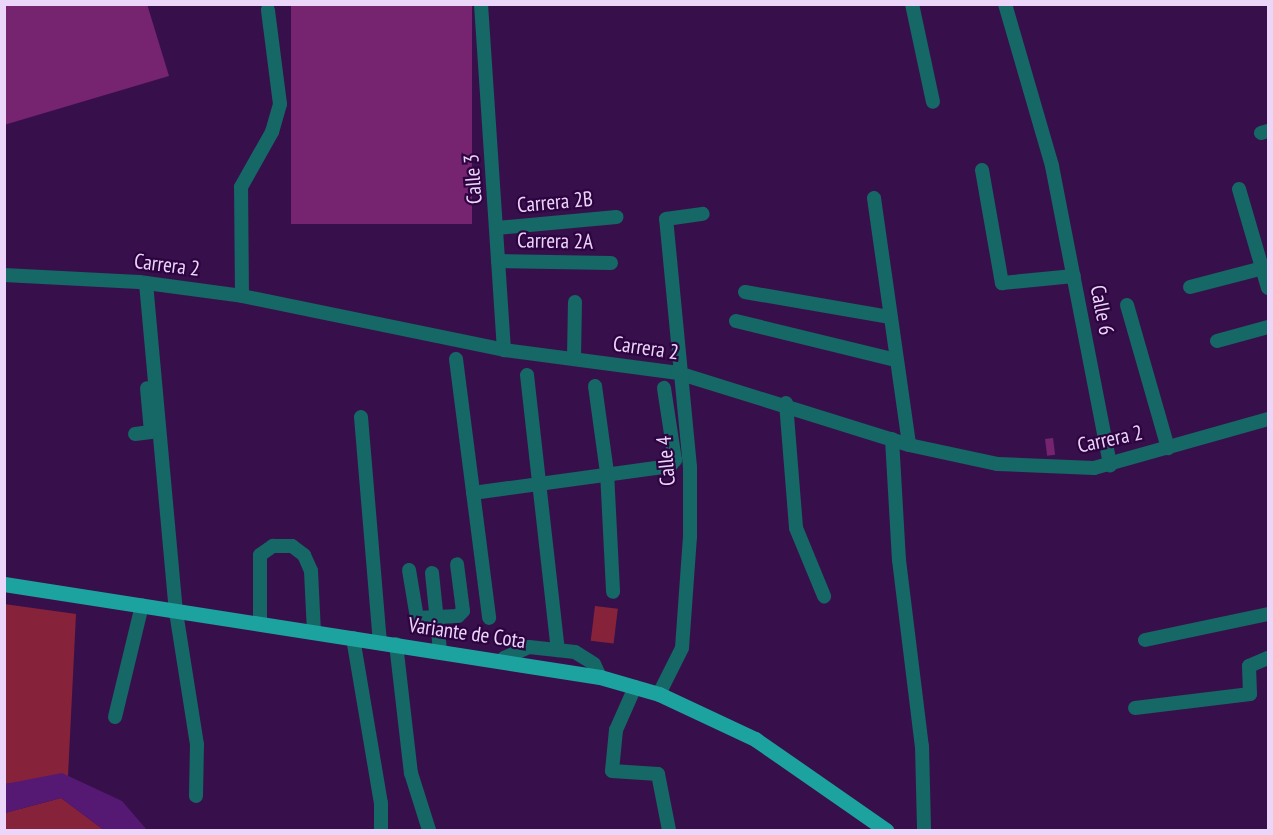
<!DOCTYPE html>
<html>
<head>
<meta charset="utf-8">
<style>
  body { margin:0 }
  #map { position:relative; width:1273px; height:835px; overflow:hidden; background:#37104b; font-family:"PT Sans Narrow",sans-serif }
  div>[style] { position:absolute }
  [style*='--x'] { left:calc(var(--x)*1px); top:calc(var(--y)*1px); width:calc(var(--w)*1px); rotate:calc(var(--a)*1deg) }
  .green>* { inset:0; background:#86233b; transform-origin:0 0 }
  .water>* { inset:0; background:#551973 }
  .building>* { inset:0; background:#762370; transform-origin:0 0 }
  .minor>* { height:14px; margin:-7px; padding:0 7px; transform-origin:7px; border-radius:7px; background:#156865 }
  .major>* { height:15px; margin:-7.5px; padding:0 7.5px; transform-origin:7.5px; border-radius:7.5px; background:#1da39f }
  span { translate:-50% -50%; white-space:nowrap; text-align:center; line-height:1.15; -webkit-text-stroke:4.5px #2d0440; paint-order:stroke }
  .street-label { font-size:21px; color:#ebd6fa }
  .frame { position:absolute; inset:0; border:6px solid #ebd6fa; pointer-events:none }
</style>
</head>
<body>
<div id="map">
  <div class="green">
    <div style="clip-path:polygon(4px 604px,76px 614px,68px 776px,5px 784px)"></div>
    <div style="left:595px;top:606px;width:23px;height:35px;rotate:7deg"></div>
    <div style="clip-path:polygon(61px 798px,104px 830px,5px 830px,5px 813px)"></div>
  </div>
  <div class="water">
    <div style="clip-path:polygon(62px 773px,122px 801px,147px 830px,104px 830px,61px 798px,5px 813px,5px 784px)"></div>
  </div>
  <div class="building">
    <div style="clip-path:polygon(4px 4px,147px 4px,169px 76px,4px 125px)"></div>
    <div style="left:291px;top:4px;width:181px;height:220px"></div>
    <div style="left:1053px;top:438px;width:17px;height:8px;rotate:83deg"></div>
  </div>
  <div class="minor">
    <div style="--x:481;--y:4;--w:347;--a:86.2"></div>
    <div style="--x:912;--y:4;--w:100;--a:77.9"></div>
    <div style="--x:1005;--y:4;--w:169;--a:73.8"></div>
    <div style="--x:1052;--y:166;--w:305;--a:79"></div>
    <div style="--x:1261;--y:133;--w:7;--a:-16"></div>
    <div style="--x:982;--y:170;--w:115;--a:80"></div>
    <div style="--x:1002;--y:283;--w:72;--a:-5.6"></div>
    <div style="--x:1239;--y:189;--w:103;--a:73.7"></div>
    <div style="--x:874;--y:198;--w:249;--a:81.9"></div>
    <div style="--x:497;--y:228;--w:120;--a:-5.3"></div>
    <div style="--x:498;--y:261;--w:113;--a:1"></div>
    <div style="--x:4;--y:275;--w:135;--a:3"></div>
    <div style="--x:139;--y:282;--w:104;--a:7.7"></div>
    <div style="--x:242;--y:296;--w:268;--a:11.6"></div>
    <div style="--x:504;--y:350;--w:176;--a:7.5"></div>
    <div style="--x:678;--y:373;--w:242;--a:17.3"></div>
    <div style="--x:909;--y:445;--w:91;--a:12.1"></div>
    <div style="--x:998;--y:464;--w:96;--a:2.4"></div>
    <div style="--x:1094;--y:468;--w:181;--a:-15.7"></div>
    <div style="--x:146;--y:283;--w:330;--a:84.8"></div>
    <div style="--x:176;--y:612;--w:134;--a:81"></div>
    <div style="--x:197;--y:744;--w:52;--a:91.1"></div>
    <div style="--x:1190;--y:287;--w:71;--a:-14.6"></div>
    <div style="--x:745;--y:292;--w:146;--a:9.8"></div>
    <div style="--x:242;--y:296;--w:109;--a:-90.5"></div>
    <div style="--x:241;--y:187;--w:63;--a:-60.6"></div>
    <div style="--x:272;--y:132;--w:29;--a:-74"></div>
    <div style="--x:280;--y:104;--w:95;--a:-97.3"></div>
    <div style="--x:1127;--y:305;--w:149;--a:74"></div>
    <div style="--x:736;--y:321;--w:165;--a:13.7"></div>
    <div style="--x:1217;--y:341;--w:53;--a:-15.4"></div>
    <div style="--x:574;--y:358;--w:56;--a:-89"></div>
    <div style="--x:456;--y:359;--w:261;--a:82.7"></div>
    <div style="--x:527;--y:375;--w:277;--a:83.6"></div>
    <div style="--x:595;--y:386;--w:87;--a:82.1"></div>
    <div style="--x:607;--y:472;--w:120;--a:87.1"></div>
    <div style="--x:786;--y:403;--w:125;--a:85.4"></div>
    <div style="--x:796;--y:528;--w:74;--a:67.6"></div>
    <div style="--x:361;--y:417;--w:227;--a:85.2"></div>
    <div style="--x:135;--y:434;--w:16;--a:-7"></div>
    <div style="--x:151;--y:432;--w:44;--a:-95.2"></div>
    <div style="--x:892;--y:439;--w:121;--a:86.7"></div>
    <div style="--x:899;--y:560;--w:187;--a:83"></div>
    <div style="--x:922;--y:746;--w:84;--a:88.6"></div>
    <div style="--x:473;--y:493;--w:199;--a:-7.8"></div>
    <div style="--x:670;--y:466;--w:8;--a:-50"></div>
    <div style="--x:675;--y:460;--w:73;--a:-98.7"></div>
    <div style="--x:409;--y:570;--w:49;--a:80.5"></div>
    <div style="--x:417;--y:618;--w:41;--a:-2.8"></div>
    <div style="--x:458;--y:616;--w:7;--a:-45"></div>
    <div style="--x:463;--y:611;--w:47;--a:-97.3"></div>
    <div style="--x:432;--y:573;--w:78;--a:84.1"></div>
    <div style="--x:260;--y:622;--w:67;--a:-90"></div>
    <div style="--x:260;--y:555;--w:16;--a:-35"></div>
    <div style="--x:273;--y:546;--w:19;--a:0"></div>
    <div style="--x:292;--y:546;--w:15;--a:37"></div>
    <div style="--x:304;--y:555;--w:17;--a:66"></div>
    <div style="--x:311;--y:571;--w:61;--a:87.2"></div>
    <div style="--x:353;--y:638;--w:167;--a:80.4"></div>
    <div style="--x:381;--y:803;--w:27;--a:90"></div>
    <div style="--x:1145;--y:640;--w:126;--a:-11.9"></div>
    <div style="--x:396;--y:644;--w:130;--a:83.4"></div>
    <div style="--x:411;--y:773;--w:60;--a:72.5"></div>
    <div style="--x:504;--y:658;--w:27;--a:-24"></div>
    <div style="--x:529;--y:647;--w:46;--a:6.2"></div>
    <div style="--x:575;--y:652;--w:22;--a:32"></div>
    <div style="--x:594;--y:664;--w:14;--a:65"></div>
    <div style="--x:635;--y:687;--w:47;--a:113.8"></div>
    <div style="--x:616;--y:730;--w:41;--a:95.6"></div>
    <div style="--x:612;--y:771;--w:46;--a:3.7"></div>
    <div style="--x:658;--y:774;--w:57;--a:78.9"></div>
    <div style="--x:659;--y:694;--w:51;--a:-63.4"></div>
    <div style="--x:682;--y:648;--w:111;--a:-85.9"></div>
    <div style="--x:690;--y:537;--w:70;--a:-90"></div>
    <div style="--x:690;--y:467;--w:249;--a:-95.5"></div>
    <div style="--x:666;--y:219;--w:37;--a:-8"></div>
    <div style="--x:1135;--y:708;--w:116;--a:-6.9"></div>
    <div style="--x:1250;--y:694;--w:28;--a:-92"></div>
    <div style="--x:1249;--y:666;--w:21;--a:-23"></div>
    <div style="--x:115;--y:717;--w:115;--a:-76.4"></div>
  </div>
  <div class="major">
    <div style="--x:4;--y:584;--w:603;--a:8.87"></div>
    <div style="--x:600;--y:677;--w:61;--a:16.1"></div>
    <div style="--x:659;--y:694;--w:106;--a:25.1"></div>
    <div style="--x:755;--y:739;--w:160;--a:34.8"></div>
  </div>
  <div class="street-label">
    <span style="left:473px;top:179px;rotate:-94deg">Calle 3</span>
    <span style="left:555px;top:202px;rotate:-5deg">Carrera 2B</span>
    <span style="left:555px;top:241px;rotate:1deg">Carrera 2A</span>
    <span style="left:167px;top:265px;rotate:7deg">Carrera 2</span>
    <span style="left:1102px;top:310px;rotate:79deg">Calle 6</span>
    <span style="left:646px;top:348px;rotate:8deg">Carrera 2</span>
    <span style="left:1110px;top:439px;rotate:-12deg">Carrera 2</span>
    <span style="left:666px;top:461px;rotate:-95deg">Calle 4</span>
    <span style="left:467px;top:633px;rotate:8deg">Variante de Cota</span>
  </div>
  <div class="frame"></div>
</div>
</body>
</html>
